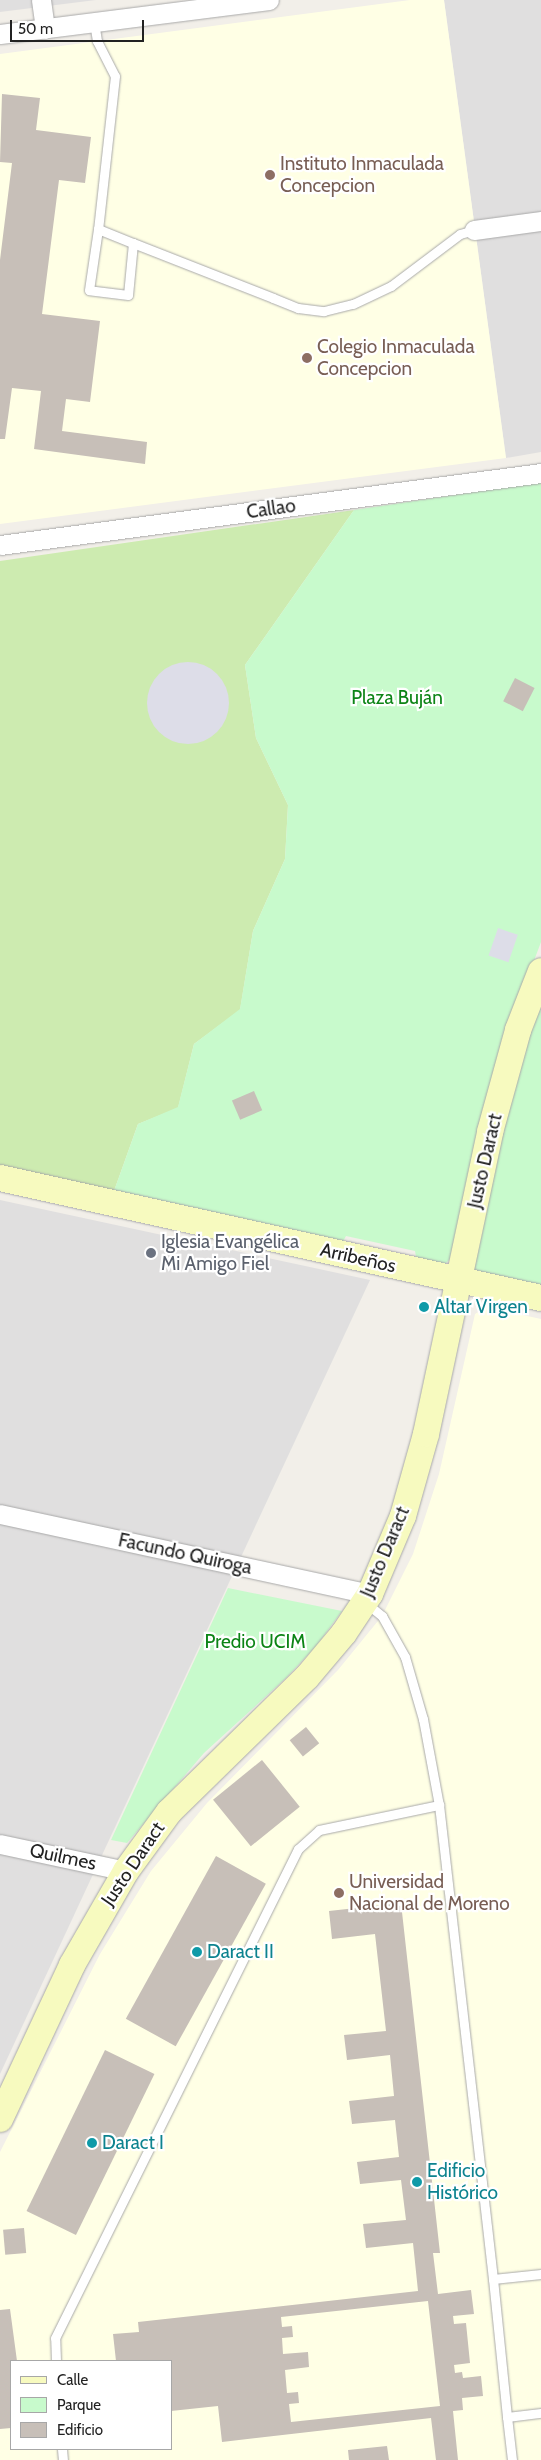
<!DOCTYPE html>
<html>
<head>
<meta charset="utf-8">
<style>
  body { margin:0 }
  #map { position:relative; width:541px; height:2460px; overflow:hidden; background:#f2efe9; font-family:Cabin,sans-serif }
  div>[style] { position:absolute }
  [style*='--x'] { left:calc(var(--x)*1px); top:calc(var(--y)*1px); width:calc(var(--w)*1px); rotate:calc(var(--a)*1deg) }
  .residential>* { inset:0; background:#e0dfdf }
  .education>* { inset:0; background:#ffffe5 }
  .grass>* { inset:0; background:#cdebb0 }
  .park>* { inset:0; background:#c8facc }
  .plaza>* { inset:0; background:#dddde8; transform-origin:0 0 }
  .round { border-radius:50% }
  .building>* { inset:0; background:#c7bfb8; transform-origin:0 0 }
  .roads { filter:drop-shadow(0 0 1px #a9a9a9) drop-shadow(0 0 1px #a9a9a9) }
  .lane>* { height:9px; margin:-4.5px; padding:0 4.5px; transform-origin:4.5px; border-radius:4.5px; background:#fff }
  .street>* { height:19px; margin:-9.5px; padding:0 9.5px; transform-origin:9.5px; border-radius:9.5px; background:#fff }
  .secondary>* { height:26px; margin:-13px; padding:0 13px; transform-origin:13px; border-radius:13px; background:#f7fabf }
  .dots>* { width:14px; height:14px; translate:-50% -50%; box-sizing:border-box; border:2px solid #fff; border-radius:50% }
  span { translate:-50% -50%; white-space:nowrap; text-align:center; line-height:1.15; -webkit-text-stroke:4.5px #fff; paint-order:stroke }
  .education-label { font-size:19px; color:#785e54 }
  .left { translate:0 -50%; text-align:left }
  .street-label { font-size:19px; color:#222 }
  .park-label { font-size:19px; color:#0c8416 }
  .worship-label { font-size:19px; color:#5b616d }
  .culture-label { font-size:19px; color:#0d838f }
  .legend { position:absolute; left:10px; top:2360px; width:162px; height:90px; box-sizing:border-box; background:#fff; border:1px solid #a7a7a7; margin:0; padding:6px 9px; list-style:none; font-size:15px; color:#222 }
  .legend li { display:flex; align-items:center; gap:10px; height:25px }
  .legend b { width:25px; border:1px solid #a7a7a7 }
  .scale { position:absolute; left:10px; top:20px; width:134px; height:22px; box-sizing:border-box; border:2px solid #222; border-top:0; padding-left:6px; font-size:15px; line-height:18px; white-space:nowrap; color:#222; -webkit-text-stroke:4px #fff; paint-order:stroke }
</style>
</head>
<body>
<div id="map">
  <div class="residential">
    <div style="clip-path:polygon(0 0,96px 0,0 12px)"></div>
    <div style="clip-path:polygon(444px 0,541px 0,541px 452px,506px 458px)"></div>
    <div style="clip-path:polygon(0 1200px,370px 1280px,0 2074px)"></div>
  </div>
  <div class="education">
    <div style="clip-path:polygon(410px 0,444px 0,506px 458px,0 524px,0 54px)"></div>
    <div style="clip-path:polygon(evenodd,486px 1307px,541px 1319px,541px 2460px,0 2460px,0 2152px,100px 1954px,151px 1871px,207px 1803px,338px 1670px,382px 1616px,413px 1554px,439px 1474px,475px 1314px,486px 1307px,11px 2361px,171px 2361px,171px 2449px,11px 2449px,11px 2361px)"></div>
  </div>
  <div class="grass">
    <div style="clip-path:polygon(354px 510px,245px 665px,256px 738px,288px 805px,285px 859px,253px 931px,240px 1010px,194px 1044px,178px 1108px,138px 1124px,114px 1191px,0 1166px,0 561px)"></div>
  </div>
  <div class="park">
    <div style="clip-path:polygon(541px 482px,541px 942px,526px 982px,450px 1259px,443px 1266px,417px 1263px,415px 1251px,346px 1236px,341px 1245px,114px 1191px,138px 1124px,178px 1107px,194px 1044px,240px 1009px,253px 931px,285px 859px,288px 805px,256px 738px,245px 665px,354px 510px)"></div>
    <div style="clip-path:polygon(541px 997px,541px 1286px,470px 1271px,496px 1143px)"></div>
    <div style="clip-path:polygon(228px 1588px,342px 1611px,317px 1645px,287px 1677px,204px 1753px,127px 1843px,111px 1840px)"></div>
  </div>
  <div class="plaza">
    <div class="round" style="left:147px;top:662px;width:82px;height:82px"></div>
    <div style="left:498px;top:928px;width:21px;height:29px;rotate:19deg"></div>
  </div>
  <div class="building">
    <div style="clip-path:polygon(2px 94px,40px 98px,36px 130px,91px 137px,85px 183px,59px 180px,42px 314px,100px 321px,90px 402px,66px 399px,62px 431px,147px 442px,145px 464px,34px 449px,41px 391px,12px 388px,5px 439px,0 439px,0 260px,12px 163px,0 162px)"></div>
    <div style="left:515px;top:678px;width:22px;height:26px;rotate:27deg"></div>
    <div style="left:254px;top:1091px;width:21px;height:24px;rotate:67deg"></div>
    <div style="left:306px;top:1727px;width:21px;height:21px;rotate:51deg"></div>
    <div style="left:262px;top:1760px;width:60px;height:63px;rotate:51deg"></div>
    <div style="left:216px;top:1856px;width:57px;height:186px;rotate:29deg"></div>
    <div style="clip-path:polygon(evenodd,401px 1903px,440px 2253px,433px 2253px,438px 2294px,471px 2290px,474px 2314px,453px 2316px,454px 2324px,466px 2323px,470px 2363px,454px 2365px,455px 2373px,462px 2372px,463px 2378px,481px 2376px,483px 2396px,462px 2398px,463px 2410px,453px 2411px,458px 2460px,436px 2460px,431px 2418px,222px 2442px,218px 2406px,171px 2411px,171px 2361px,116px 2361px,113px 2334px,139px 2332px,138px 2322px,418px 2291px,413px 2243px,366px 2248px,363px 2224px,406px 2220px,401px 2180px,360px 2184px,357px 2162px,399px 2157px,395px 2120px,352px 2124px,349px 2101px,394px 2096px,390px 2055px,347px 2060px,344px 2035px,386px 2031px,375px 1934px,332px 1939px,329px 1911px,401px 1903px,428px 2301px,440px 2406px,291px 2422px,289px 2404px,299px 2403px,298px 2392px,287px 2393px,285px 2370px,309px 2367px,308px 2352px,283px 2354px,282px 2338px,293px 2337px,292px 2326px,282px 2327px,281px 2317px,428px 2301px)"></div>
    <div style="left:105px;top:2050px;width:55px;height:179px;rotate:26deg"></div>
    <div style="left:24px;top:2228px;width:25px;height:21px;rotate:85deg"></div>
    <div style="clip-path:polygon(10px 2309px,17px 2361px,11px 2361px,11px 2428px,0 2429px,0 2310px)"></div>
    <div style="clip-path:polygon(387px 2446px,389px 2460px,349px 2460px,348px 2450px)"></div>
  </div>
  <div class="roads">
    <div class="lane">
      <div style="--x:94;--y:22;--w:19;--a:81"></div>
      <div style="--x:97;--y:41;--w:39;--a:63"></div>
      <div style="--x:115;--y:76;--w:154;--a:96.3"></div>
      <div style="--x:133;--y:243;--w:52;--a:95.5"></div>
      <div style="--x:128;--y:295;--w:39;--a:-173"></div>
      <div style="--x:89;--y:290;--w:62;--a:-81.6"></div>
      <div style="--x:98;--y:229;--w:38;--a:22"></div>
      <div style="--x:133;--y:243;--w:150;--a:21.4"></div>
      <div style="--x:273;--y:298;--w:27;--a:22"></div>
      <div style="--x:298;--y:308;--w:26;--a:7"></div>
      <div style="--x:324;--y:311;--w:30;--a:-14"></div>
      <div style="--x:353;--y:304;--w:42;--a:-25.3"></div>
      <div style="--x:391;--y:286;--w:86;--a:-37"></div>
      <div style="--x:460;--y:234;--w:15;--a:-16"></div>
      <div style="--x:366;--y:1603;--w:21;--a:39"></div>
      <div style="--x:382;--y:1616;--w:47;--a:60.7"></div>
      <div style="--x:405;--y:1657;--w:65;--a:73.8"></div>
      <div style="--x:423;--y:1719;--w:87;--a:79.5"></div>
      <div style="--x:439;--y:1805;--w:477;--a:83.5"></div>
      <div style="--x:493;--y:2279;--w:48;--a:-5.9"></div>
      <div style="--x:493;--y:2279;--w:139;--a:84.2"></div>
      <div style="--x:56;--y:2361;--w:23;--a:-92"></div>
      <div style="--x:55;--y:2338;--w:546;--a:-63.58"></div>
      <div style="--x:298;--y:1849;--w:28;--a:-42"></div>
      <div style="--x:319;--y:1830;--w:123;--a:-11.8"></div>
      <div style="--x:62;--y:2449;--w:11;--a:85"></div>
      <div style="--x:512;--y:2460;--w:43;--a:-96.6"></div>
      <div style="--x:507;--y:2417;--w:34;--a:-7"></div>
    </div>
    <div class="street">
      <div style="--x:41;--y:0;--w:29;--a:82"></div>
      <div style="--x:0;--y:34;--w:271;--a:-7.2"></div>
      <div style="--x:474;--y:230;--w:68;--a:-7.7"></div>
      <div style="--x:0;--y:545;--w:546;--a:-7.58"></div>
      <div style="--x:0;--y:1514;--w:379;--a:12.2"></div>
      <div style="--x:0;--y:1844;--w:129;--a:12.1"></div>
    </div>
    <div class="secondary">
      <div style="--x:0;--y:1178;--w:554;--a:12.51"></div>
      <div style="--x:0;--y:2119;--w:170;--a:-64.9"></div>
      <div style="--x:72;--y:1965;--w:108;--a:-60.1"></div>
      <div style="--x:126;--y:1871;--w:73;--a:-53.9"></div>
      <div style="--x:169;--y:1812;--w:193;--a:-44.4"></div>
      <div style="--x:307;--y:1677;--w:57;--a:-49.9"></div>
      <div style="--x:344;--y:1633;--w:47;--a:-56.3"></div>
      <div style="--x:370;--y:1594;--w:85;--a:-67.1"></div>
      <div style="--x:403;--y:1516;--w:85;--a:-74.3"></div>
      <div style="--x:426;--y:1434;--w:309;--a:-78"></div>
      <div style="--x:490;--y:1132;--w:106;--a:-74.6"></div>
      <div style="--x:518;--y:1030;--w:63;--a:-68.7"></div>
    </div>
  </div>
  <div class="dots">
    <div style="left:270px;top:175px;background:#8d6e63"></div>
    <div style="left:307px;top:358px;background:#8d6e63"></div>
    <div style="left:151px;top:1253px;background:#6b7280"></div>
    <div style="left:424px;top:1307px;background:#0f9aa8"></div>
    <div style="left:339px;top:1893px;background:#8d6e63"></div>
    <div style="left:197px;top:1952px;background:#0f9aa8"></div>
    <div style="left:92px;top:2143px;background:#0f9aa8"></div>
    <div style="left:417px;top:2182px;background:#0f9aa8"></div>
  </div>
  <div class="education-label">
    <span class="left" style="left:280px;top:175px">Instituto Inmaculada<br>Concepcion</span>
    <span class="left" style="left:317px;top:358px">Colegio Inmaculada<br>Concepcion</span>
    <span class="left" style="left:349px;top:1893px">Universidad<br>Nacional de Moreno</span>
  </div>
  <div class="street-label">
    <span style="left:271px;top:509px;rotate:-8deg">Callao</span>
    <span style="left:485px;top:1161px;rotate:-77deg">Justo Daract</span>
    <span style="left:358px;top:1258px;rotate:13deg">Arribeños</span>
    <span style="left:385px;top:1552px;rotate:-67deg">Justo Daract</span>
    <span style="left:185px;top:1554px;rotate:12deg">Facundo Quiroga</span>
    <span style="left:63px;top:1857px;rotate:12deg">Quilmes</span>
    <span style="left:133px;top:1864px;rotate:-56deg">Justo Daract</span>
  </div>
  <div class="park-label">
    <span style="left:397px;top:698px">Plaza Buján</span>
    <span style="left:255px;top:1642px">Predio UCIM</span>
  </div>
  <div class="worship-label">
    <span class="left" style="left:161px;top:1253px">Iglesia Evangélica<br>Mi Amigo Fiel</span>
  </div>
  <div class="culture-label">
    <span class="left" style="left:434px;top:1307px">Altar Virgen</span>
    <span class="left" style="left:207px;top:1952px">Daract II</span>
    <span class="left" style="left:102px;top:2143px">Daract I</span>
    <span class="left" style="left:427px;top:2182px">Edificio<br>Histórico</span>
  </div>
  <ul class="legend">
  <li><b style="height:6px;background:#f7fabf"></b>Calle</li>
  <li><b style="height:14px;background:#c8facc"></b>Parque</li>
  <li><b style="height:14px;background:#c7bfb8"></b>Edificio</li>
  </ul>
  <div class="scale">50 m</div>
</div>
</body>
</html>
